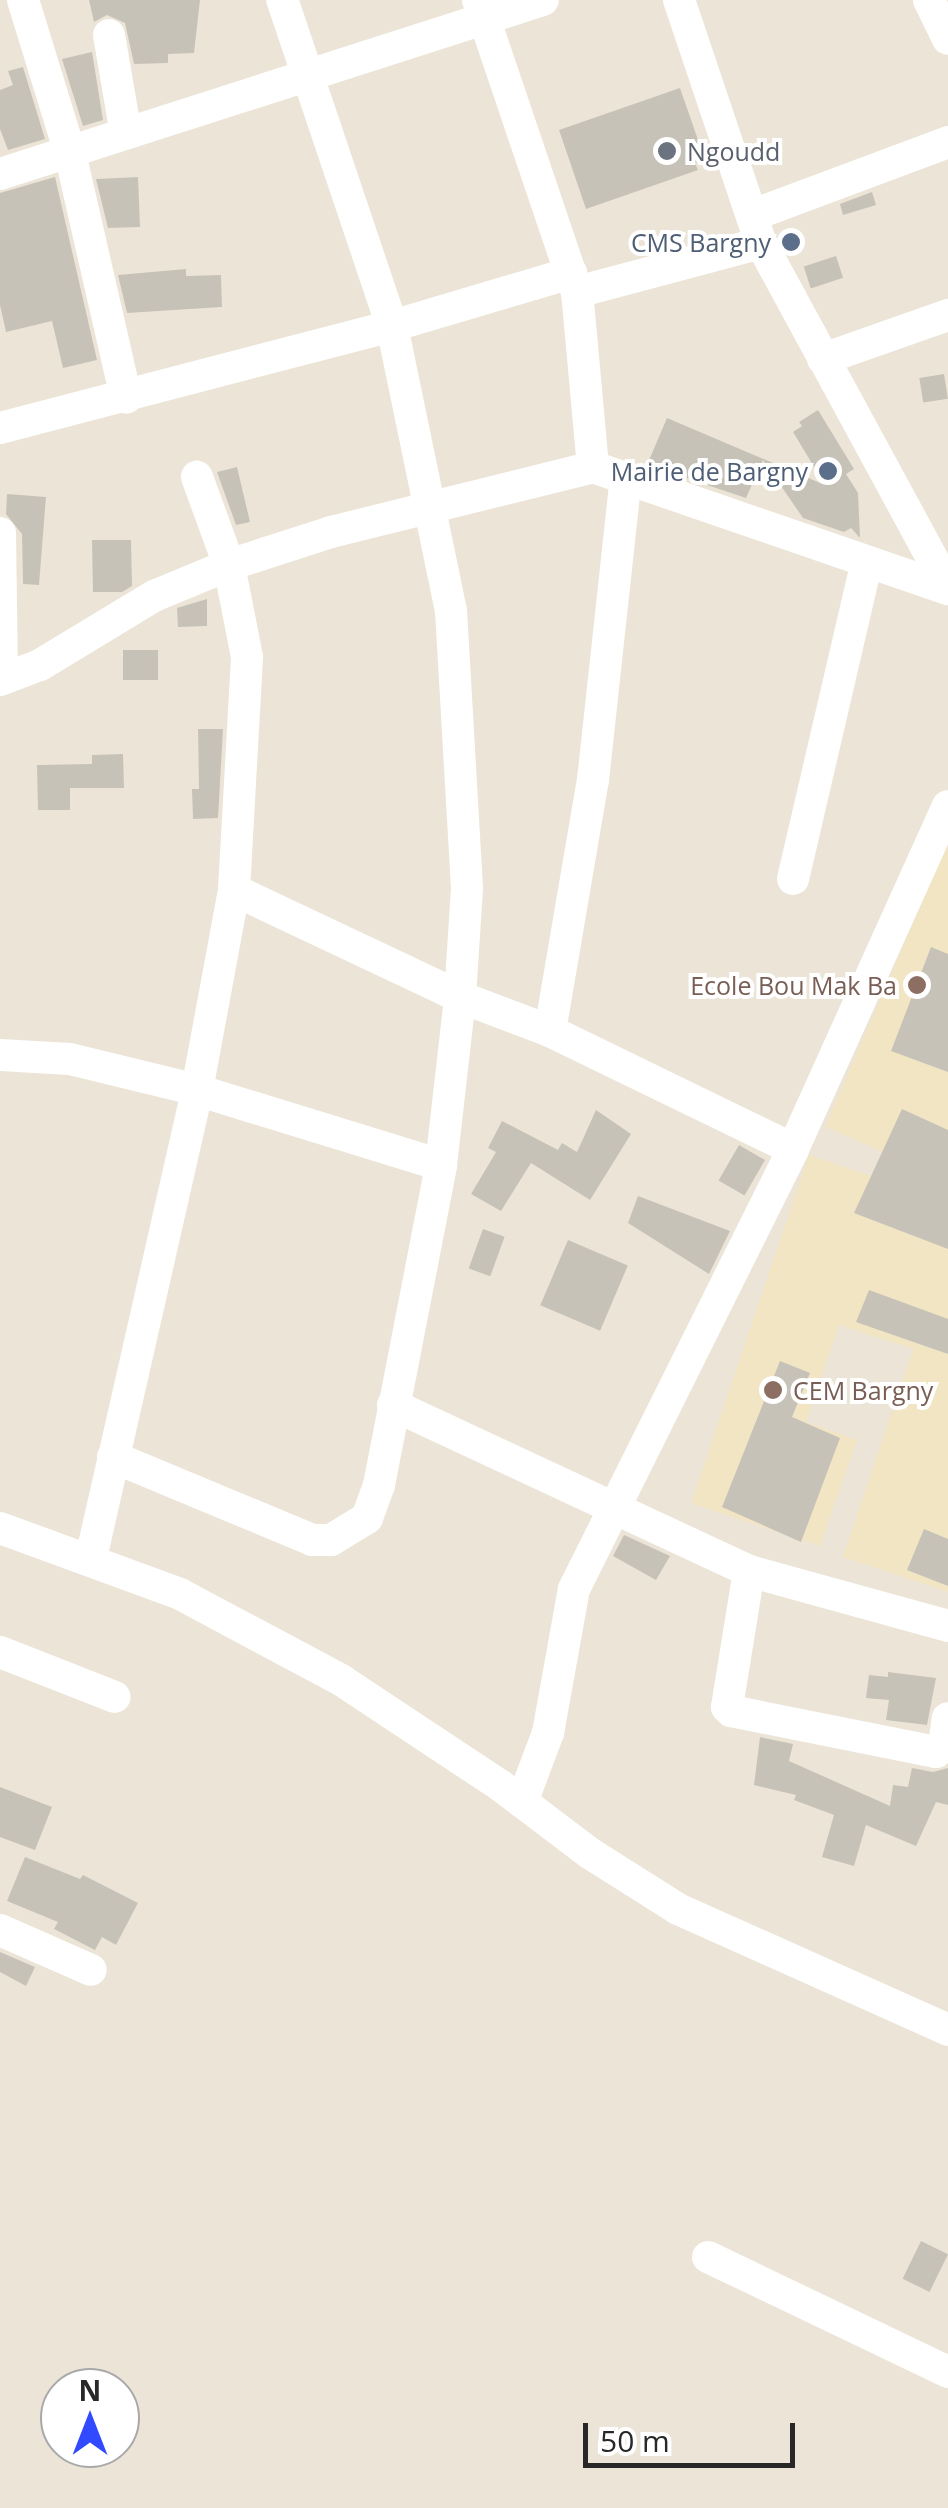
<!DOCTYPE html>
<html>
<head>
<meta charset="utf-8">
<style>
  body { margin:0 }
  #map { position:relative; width:948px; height:2508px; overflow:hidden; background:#ece5d7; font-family:"Open Sans",sans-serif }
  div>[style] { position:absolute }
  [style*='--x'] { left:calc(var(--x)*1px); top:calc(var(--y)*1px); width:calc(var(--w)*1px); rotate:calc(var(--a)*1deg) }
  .education>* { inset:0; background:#f1e5c4 }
  .building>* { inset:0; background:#c7c2b8; transform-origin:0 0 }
  .minor>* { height:32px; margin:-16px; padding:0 16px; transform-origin:16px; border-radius:16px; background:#fff }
  .dots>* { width:28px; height:28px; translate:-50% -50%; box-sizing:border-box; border:5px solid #fff; border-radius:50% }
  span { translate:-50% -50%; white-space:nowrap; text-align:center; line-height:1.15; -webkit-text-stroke:8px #fff; paint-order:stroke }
  .worship-label { font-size:25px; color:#5b616d }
  .left { translate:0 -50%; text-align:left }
  .service-label { font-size:25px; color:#4e5e75 }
  .right { translate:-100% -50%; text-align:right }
  .education-label { font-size:25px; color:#785e54 }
  .north { position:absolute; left:40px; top:2368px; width:100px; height:100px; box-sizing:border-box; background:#fff; border:2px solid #a9a9a9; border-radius:50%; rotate:0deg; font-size:28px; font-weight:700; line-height:40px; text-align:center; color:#282828 }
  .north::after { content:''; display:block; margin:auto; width:35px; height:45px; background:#324aff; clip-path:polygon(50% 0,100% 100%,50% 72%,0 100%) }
  .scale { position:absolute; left:583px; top:2423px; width:212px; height:45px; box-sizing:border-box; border:5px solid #282828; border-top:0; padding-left:12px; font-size:30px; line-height:35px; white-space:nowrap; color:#282828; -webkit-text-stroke:8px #fff; paint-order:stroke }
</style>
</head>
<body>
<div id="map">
  <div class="education">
    <div style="clip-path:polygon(948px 843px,948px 1180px,825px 1127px)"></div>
    <div style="clip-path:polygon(809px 1155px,948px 1202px,948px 1592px,843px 1557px,913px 1349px,839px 1325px,806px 1422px,857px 1440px,820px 1546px,691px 1503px)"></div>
  </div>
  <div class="building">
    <div style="clip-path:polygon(89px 0,200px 0,194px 53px,168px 54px,168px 63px,134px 64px,125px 23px,107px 15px,94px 22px)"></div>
    <div style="clip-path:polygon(92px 52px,103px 120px,83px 126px,62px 59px)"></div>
    <div style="clip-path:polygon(23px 67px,45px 139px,8px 150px,0 129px,0 90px,13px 85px,8px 71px)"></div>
    <div style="clip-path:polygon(680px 88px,705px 160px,695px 163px,698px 170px,586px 209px,559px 130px)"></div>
    <div style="clip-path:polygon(55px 177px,97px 360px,63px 368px,52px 321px,6px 332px,0 305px,0 193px)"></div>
    <div style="clip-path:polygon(138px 177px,140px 227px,108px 228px,96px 179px)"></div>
    <div style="clip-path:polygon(872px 192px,876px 205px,843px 215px,840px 204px)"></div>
    <div style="left:836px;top:256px;width:23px;height:34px;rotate:72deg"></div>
    <div style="clip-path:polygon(186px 269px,186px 276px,221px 275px,222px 307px,127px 313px,118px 275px)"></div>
    <div style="left:944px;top:374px;width:25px;height:25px;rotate:81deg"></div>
    <div style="clip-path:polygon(818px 410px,854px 469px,846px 474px,858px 493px,860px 538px,851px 528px,844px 532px,803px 518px,763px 460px,746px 498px,647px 465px,667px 418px,825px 485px,793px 432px,802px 426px,799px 422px)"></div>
    <div style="clip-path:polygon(237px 467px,250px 522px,236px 525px,217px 472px)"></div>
    <div style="clip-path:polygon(7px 494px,46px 497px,39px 585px,23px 584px,22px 534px,6px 514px)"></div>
    <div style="clip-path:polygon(92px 540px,131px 540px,132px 586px,122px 592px,93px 592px)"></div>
    <div style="clip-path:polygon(207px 599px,207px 626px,178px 627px,177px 608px)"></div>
    <div style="left:158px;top:650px;width:30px;height:35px;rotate:90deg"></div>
    <div style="clip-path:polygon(198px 729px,223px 729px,218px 818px,193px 819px,192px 789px,199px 789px)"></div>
    <div style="clip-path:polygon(123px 754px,124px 788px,70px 788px,70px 810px,38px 810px,37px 765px,92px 764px,92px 755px)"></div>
    <div style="clip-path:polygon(931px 947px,948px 954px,948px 1072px,891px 1051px)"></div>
    <div style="clip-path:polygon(902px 1109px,948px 1130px,948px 1249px,854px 1213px)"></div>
    <div style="clip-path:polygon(596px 1110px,631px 1134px,590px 1200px,531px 1163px,501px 1211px,471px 1194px,496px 1152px,488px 1148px,502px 1121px,558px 1150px,562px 1143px,577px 1152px)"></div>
    <div style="left:739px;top:1145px;width:30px;height:41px;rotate:30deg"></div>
    <div style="clip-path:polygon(638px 1196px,730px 1231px,709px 1274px,628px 1223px)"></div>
    <div style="left:483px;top:1229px;width:23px;height:42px;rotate:20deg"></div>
    <div style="left:568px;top:1240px;width:65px;height:71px;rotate:23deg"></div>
    <div style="clip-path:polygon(869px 1290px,948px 1319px,948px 1354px,856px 1322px)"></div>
    <div style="clip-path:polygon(780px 1361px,810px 1373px,792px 1417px,840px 1438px,801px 1542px,722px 1507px)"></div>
    <div style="clip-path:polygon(924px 1529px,948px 1539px,948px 1586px,907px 1570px)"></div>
    <div style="clip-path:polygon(624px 1535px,670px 1556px,656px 1580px,613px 1556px)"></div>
    <div style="clip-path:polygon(888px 1672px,936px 1678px,927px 1725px,886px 1720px,889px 1700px,866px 1698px,869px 1675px,888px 1677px)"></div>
    <div style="clip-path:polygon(760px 1737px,793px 1744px,789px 1761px,890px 1806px,893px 1785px,908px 1787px,912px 1768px,933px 1772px,948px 1768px,948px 1805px,936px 1802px,916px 1846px,866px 1825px,854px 1866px,822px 1857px,834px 1815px,794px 1800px,796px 1795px,754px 1785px)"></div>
    <div style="clip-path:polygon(0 1787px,52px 1807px,35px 1850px,0 1837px)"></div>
    <div style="clip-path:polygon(25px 1857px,80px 1879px,83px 1875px,138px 1903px,116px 1945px,102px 1937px,95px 1950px,54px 1929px,58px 1922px,7px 1901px)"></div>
    <div style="clip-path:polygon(0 1952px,35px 1967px,26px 1986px,0 1972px)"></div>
    <div style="left:921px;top:2241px;width:30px;height:42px;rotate:26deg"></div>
  </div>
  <div class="minor">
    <div style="--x:23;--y:0;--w:160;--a:72.9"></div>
    <div style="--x:70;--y:153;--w:251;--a:77.1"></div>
    <div style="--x:478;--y:0;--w:308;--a:71.3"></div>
    <div style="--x:679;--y:0;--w:256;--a:71.4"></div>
    <div style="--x:761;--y:243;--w:392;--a:61.5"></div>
    <div style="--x:929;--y:0;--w:43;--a:64"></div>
    <div style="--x:109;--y:35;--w:100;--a:80.3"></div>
    <div style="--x:0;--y:174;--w:570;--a:-17.77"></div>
    <div style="--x:753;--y:215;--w:208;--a:-20.5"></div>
    <div style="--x:823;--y:359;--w:133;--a:-19.4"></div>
    <div style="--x:0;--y:428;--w:405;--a:-14.6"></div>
    <div style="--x:392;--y:326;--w:187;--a:-16.5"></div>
    <div style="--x:593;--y:467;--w:176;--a:-95.2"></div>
    <div style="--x:577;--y:292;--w:190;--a:-14.9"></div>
    <div style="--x:0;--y:533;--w:146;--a:89.2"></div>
    <div style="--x:0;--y:680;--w:43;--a:-20.6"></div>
    <div style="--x:40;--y:665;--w:133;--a:-31.2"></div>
    <div style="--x:154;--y:596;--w:81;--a:-22.5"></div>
    <div style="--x:229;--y:565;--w:107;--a:-17.9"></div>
    <div style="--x:331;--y:532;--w:270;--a:-13.9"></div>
    <div style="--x:593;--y:467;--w:375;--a:19"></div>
    <div style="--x:793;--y:879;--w:326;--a:-76.9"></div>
    <div style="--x:234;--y:890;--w:250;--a:25.3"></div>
    <div style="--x:460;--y:997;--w:96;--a:20.7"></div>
    <div style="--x:550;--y:1031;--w:270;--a:25.9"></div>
    <div style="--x:550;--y:1031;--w:255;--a:-80.3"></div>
    <div style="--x:593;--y:780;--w:304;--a:-83.8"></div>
    <div style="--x:0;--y:1055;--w:70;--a:3.3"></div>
    <div style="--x:70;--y:1059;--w:131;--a:13.7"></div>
    <div style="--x:197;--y:1090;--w:255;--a:17.1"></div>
    <div style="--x:393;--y:1405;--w:393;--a:25"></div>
    <div style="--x:749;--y:1571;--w:206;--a:15.4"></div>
    <div style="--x:113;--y:1457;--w:216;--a:22.6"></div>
    <div style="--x:312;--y:1540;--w:19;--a:0"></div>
    <div style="--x:331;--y:1540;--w:42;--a:-31.4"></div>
    <div style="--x:367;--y:1518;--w:35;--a:-70"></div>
    <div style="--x:379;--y:1485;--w:326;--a:-79"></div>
    <div style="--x:441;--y:1165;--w:169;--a:-83.5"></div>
    <div style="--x:460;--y:997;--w:109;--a:-86.3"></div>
    <div style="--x:467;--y:888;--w:277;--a:-93.3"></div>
    <div style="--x:451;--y:611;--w:291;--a:-101.7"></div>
    <div style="--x:392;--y:326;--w:344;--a:-108.6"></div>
    <div style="--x:0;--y:1528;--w:192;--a:20.1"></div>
    <div style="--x:180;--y:1594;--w:183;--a:28.1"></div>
    <div style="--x:341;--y:1680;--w:192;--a:33.5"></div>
    <div style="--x:501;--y:1786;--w:113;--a:37.1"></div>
    <div style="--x:591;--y:1854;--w:103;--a:32.3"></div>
    <div style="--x:678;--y:1909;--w:296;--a:24.1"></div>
    <div style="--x:91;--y:1558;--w:480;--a:-77.2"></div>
    <div style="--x:197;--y:1090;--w:203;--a:-79.5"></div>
    <div style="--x:234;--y:890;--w:233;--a:-86.8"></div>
    <div style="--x:247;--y:657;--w:94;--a:-101.1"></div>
    <div style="--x:229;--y:565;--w:94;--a:-110"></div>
    <div style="--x:749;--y:1571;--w:138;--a:99.2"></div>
    <div style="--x:727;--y:1707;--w:6;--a:45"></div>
    <div style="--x:731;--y:1711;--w:209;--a:11.3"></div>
    <div style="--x:936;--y:1752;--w:11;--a:-41"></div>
    <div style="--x:944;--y:1745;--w:27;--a:-82"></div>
    <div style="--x:0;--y:1652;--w:123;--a:21.4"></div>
    <div style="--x:522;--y:1802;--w:74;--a:-69.4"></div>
    <div style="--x:548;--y:1733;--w:146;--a:-79.8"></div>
    <div style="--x:574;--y:1589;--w:491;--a:-63.5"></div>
    <div style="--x:793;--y:1149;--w:376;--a:-65.7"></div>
    <div style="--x:0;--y:1930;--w:99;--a:23.7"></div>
    <div style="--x:708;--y:2257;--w:266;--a:25.6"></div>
  </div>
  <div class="dots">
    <div style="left:667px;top:151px;background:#6b7280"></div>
    <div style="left:791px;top:242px;background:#5c6f8a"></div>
    <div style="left:828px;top:471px;background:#5c6f8a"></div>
    <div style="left:917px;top:985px;background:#8d6e63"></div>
    <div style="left:773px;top:1390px;background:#8d6e63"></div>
  </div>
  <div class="worship-label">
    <span class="left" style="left:687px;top:151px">Ngoudd</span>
  </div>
  <div class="service-label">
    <span class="right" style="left:771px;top:242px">CMS Bargny</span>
    <span class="right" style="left:808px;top:471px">Mairie de Bargny</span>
  </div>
  <div class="education-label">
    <span class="right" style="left:897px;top:985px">Ecole Bou Mak Ba</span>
    <span class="left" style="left:793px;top:1390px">CEM Bargny</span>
  </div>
  <div class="north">N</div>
  <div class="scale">50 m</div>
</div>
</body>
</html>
